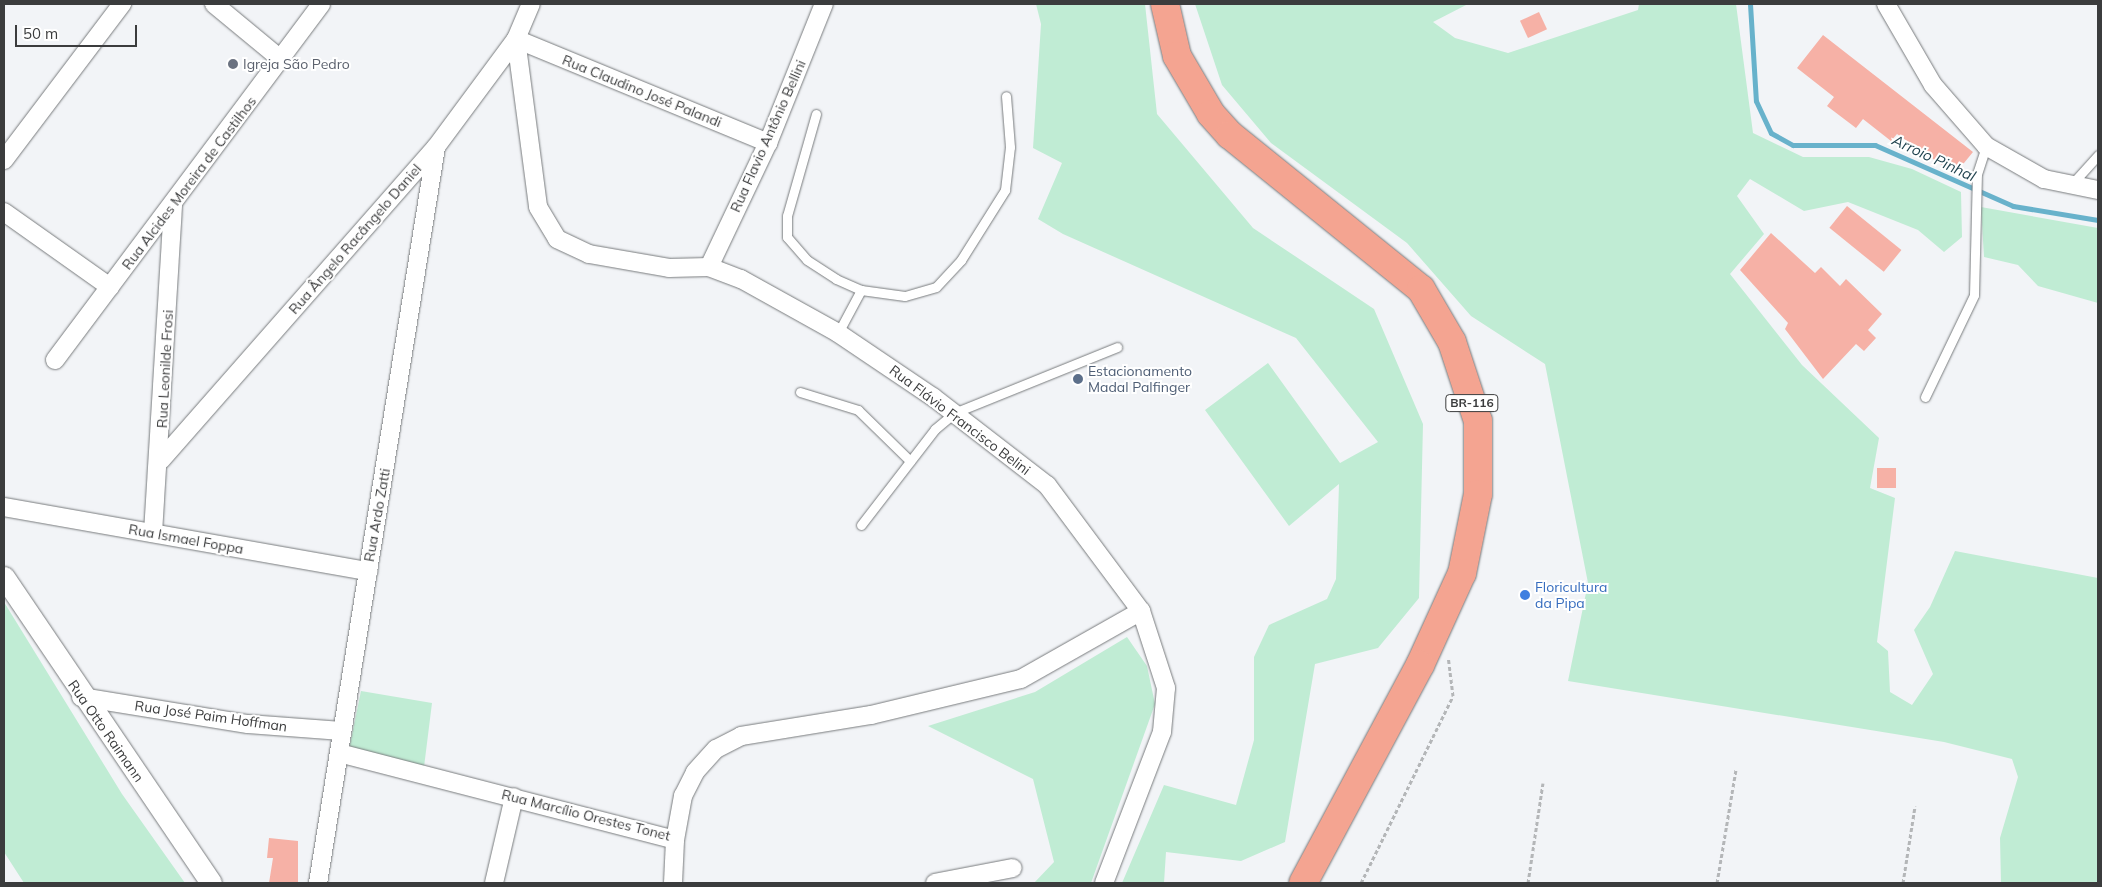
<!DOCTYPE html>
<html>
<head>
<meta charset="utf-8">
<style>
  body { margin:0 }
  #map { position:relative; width:2102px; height:887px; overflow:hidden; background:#f2f4f7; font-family:Mulish,sans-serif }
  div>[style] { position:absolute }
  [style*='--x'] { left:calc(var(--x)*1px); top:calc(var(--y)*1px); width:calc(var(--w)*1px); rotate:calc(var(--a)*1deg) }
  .green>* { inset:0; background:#c0ecd4 }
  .stream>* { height:5px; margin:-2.5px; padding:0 2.5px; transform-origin:2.5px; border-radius:2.5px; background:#68b2cb }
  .building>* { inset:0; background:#f6b1a6; transform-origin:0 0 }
  .path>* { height:3px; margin-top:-1.5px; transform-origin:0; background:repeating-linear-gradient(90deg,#b4b6b8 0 4px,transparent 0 6.5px) }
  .roads { filter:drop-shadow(0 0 1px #787b7d) drop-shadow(0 0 1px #787b7d) }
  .service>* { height:9px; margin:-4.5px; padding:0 4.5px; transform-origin:4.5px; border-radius:4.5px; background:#fff }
  .minor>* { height:18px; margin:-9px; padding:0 9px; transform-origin:9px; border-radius:9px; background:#fff }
  .tertiary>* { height:21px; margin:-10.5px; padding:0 10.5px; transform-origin:10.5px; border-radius:10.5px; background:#fff }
  .primary>* { height:28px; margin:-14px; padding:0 14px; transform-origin:14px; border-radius:14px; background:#f4a491 }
  .dots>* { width:14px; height:14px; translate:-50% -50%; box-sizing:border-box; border:2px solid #fff; border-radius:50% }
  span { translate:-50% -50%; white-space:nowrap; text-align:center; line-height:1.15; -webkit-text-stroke:4px #fff; paint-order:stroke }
  .shield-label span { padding:1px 4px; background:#fff; border:1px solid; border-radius:4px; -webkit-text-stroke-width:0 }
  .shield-label { font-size:12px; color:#3b3c3d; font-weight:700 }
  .worship-label { font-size:14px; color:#5b616d }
  .left { translate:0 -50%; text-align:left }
  .street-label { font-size:14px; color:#3b3c3d }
  .service-label { font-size:14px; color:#4e5e75 }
  .shop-label { font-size:14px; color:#366cbe }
  .water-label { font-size:15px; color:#1c3f4b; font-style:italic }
  .frame { position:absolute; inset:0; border:5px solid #3b3c3d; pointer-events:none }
  .scale { position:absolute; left:15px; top:25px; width:122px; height:22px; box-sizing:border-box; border:2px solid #3b3c3d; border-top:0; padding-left:6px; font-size:15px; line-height:18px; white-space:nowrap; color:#3b3c3d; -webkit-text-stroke:4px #fff; paint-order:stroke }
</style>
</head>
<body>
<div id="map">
  <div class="green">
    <div style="clip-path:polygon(1036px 4px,1145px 4px,1157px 114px,1253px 228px,1374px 309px,1423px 424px,1419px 598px,1378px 648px,1315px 664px,1285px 842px,1241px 861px,1166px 852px,1164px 883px,1122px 883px,1164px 785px,1236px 805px,1254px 740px,1254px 657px,1269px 625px,1327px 599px,1336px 579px,1339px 484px,1289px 526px,1205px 410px,1268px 363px,1340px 463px,1378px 442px,1296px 338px,1063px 234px,1038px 219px,1062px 163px,1033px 148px,1041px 24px)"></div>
    <div style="clip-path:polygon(1195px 4px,1468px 4px,1433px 22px,1455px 38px,1508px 53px,1638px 10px,1639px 4px,1736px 4px,1753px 133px,1803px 157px,1869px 157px,1912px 169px,1961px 192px,1962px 237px,1944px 252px,1918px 230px,1848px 202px,1804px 211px,1750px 179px,1737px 196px,1764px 234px,1730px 274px,1802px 365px,1879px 438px,1870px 488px,1895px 498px,1877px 642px,1888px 651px,1890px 692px,1912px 705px,1933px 674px,1914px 630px,1930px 607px,1955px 551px,2098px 578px,2098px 883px,2001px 883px,2000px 838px,2018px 777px,2012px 759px,1944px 742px,1568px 681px,1588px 583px,1545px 364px,1471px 316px,1407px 243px,1271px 143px,1222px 85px)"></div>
    <div style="clip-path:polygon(1981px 207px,2098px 228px,2098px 303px,2038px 286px,2018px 265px,1984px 257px)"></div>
    <div style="clip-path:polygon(4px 602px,122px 794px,185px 883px,24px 883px,4px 852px)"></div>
    <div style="clip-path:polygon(1127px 637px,1147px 666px,1155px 704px,1091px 883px,1034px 883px,1054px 862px,1033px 779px,928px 726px,1035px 692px)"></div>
    <div style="clip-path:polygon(361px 691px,432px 703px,424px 767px,349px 749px)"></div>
  </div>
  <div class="stream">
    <div style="--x:1750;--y:4;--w:97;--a:86.5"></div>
    <div style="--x:1756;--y:101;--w:35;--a:65"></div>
    <div style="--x:1771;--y:133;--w:25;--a:29"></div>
    <div style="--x:1793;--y:145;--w:82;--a:0"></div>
    <div style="--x:1875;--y:145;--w:151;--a:23.8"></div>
    <div style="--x:2013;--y:206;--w:86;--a:9.4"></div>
  </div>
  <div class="building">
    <div style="left:1539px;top:12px;width:19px;height:21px;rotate:65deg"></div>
    <div style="clip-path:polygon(1823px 35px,1973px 152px,1955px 174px,1897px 134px,1891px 141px,1863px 119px,1856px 128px,1827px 106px,1834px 97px,1797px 68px)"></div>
    <div style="left:1847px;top:206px;width:70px;height:28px;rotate:39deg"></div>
    <div style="clip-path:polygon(1771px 233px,1815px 273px,1821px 267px,1840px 286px,1846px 279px,1882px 314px,1868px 330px,1876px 338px,1864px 351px,1856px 344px,1823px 379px,1785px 329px,1788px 323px,1740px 270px)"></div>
    <div style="left:1877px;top:468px;width:19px;height:20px"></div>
    <div style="clip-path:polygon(269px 838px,298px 841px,298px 883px,269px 883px,273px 858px,267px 858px)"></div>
  </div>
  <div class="path">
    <div style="--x:1361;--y:883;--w:208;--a:-63.8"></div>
    <div style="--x:1453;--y:696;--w:38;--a:-97"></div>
    <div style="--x:1528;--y:883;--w:101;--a:-81.5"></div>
    <div style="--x:1717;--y:883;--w:115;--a:-80.5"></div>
    <div style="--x:1903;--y:883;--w:78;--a:-81.1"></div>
  </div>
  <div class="roads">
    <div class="service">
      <div style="--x:816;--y:114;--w:106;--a:105.9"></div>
      <div style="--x:787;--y:216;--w:21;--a:90"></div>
      <div style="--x:787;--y:237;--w:30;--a:49"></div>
      <div style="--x:807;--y:260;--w:35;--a:33"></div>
      <div style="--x:836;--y:279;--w:27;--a:24"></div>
      <div style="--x:861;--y:290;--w:44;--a:7.8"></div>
      <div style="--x:905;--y:296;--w:32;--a:-16"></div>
      <div style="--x:936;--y:287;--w:37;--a:-47"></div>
      <div style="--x:961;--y:260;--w:83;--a:-57.8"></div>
      <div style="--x:1005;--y:190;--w:43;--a:-83.4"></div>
      <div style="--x:1010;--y:147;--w:51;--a:-94.5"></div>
      <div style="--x:2072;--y:184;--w:39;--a:-48"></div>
      <div style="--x:838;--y:333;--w:49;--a:-61.9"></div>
      <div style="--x:800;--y:392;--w:61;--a:17.2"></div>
      <div style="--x:858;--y:410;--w:73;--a:44.4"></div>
      <div style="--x:1925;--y:397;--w:113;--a:-64.3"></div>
      <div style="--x:1974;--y:295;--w:121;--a:-88.6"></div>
      <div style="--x:1977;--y:174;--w:29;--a:-72"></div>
      <div style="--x:861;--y:525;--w:121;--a:-52.4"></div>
      <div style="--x:935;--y:429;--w:25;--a:-40"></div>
      <div style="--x:954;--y:413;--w:176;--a:-22"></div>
    </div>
    <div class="minor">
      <div style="--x:214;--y:4;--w:83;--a:39.6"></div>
      <div style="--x:1886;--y:4;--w:94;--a:59.9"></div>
      <div style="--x:1933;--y:85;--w:81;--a:49"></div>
      <div style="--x:1986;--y:146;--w:67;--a:29.6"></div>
      <div style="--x:2044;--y:179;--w:55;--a:11.5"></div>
      <div style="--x:516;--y:39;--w:169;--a:82.5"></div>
      <div style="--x:538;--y:207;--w:37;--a:59"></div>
      <div style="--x:557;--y:239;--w:35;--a:25"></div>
      <div style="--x:589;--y:254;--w:81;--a:9.9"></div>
      <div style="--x:669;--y:268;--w:40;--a:-1.4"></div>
      <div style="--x:709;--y:267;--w:34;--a:21"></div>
      <div style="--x:741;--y:279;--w:111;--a:29.1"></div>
      <div style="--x:838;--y:333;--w:115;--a:34"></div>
      <div style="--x:933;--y:397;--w:144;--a:37.7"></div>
      <div style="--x:1047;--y:485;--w:157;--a:53.3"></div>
      <div style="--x:1141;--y:611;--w:81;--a:72"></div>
      <div style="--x:1166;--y:688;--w:44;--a:95.2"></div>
      <div style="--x:1162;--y:732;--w:162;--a:111"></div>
      <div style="--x:516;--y:39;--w:273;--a:22.4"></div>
      <div style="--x:4;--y:160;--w:196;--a:-52.9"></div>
      <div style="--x:4;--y:212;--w:130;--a:35.3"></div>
      <div style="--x:709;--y:267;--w:137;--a:-64.6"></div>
      <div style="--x:768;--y:143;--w:150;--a:-68.1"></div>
      <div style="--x:55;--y:360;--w:444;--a:-53.2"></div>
      <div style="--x:161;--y:460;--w:417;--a:-48.7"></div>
      <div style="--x:436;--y:147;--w:134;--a:-53.5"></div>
      <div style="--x:516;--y:39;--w:38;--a:-67"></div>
      <div style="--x:4;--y:507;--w:370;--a:10"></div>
      <div style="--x:153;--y:533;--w:329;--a:-86.5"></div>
      <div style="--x:81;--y:697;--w:169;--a:9.2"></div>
      <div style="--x:248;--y:724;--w:94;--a:4.3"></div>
      <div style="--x:339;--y:753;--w:347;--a:14.5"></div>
      <div style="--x:675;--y:840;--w:45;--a:-79.7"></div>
      <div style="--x:683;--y:796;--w:27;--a:-63"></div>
      <div style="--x:695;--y:772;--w:31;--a:-48"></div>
      <div style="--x:716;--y:749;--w:28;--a:-27"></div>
      <div style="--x:741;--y:736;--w:132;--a:-9.2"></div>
      <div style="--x:871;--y:715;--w:154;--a:-13.5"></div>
      <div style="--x:1021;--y:679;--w:138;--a:-29.5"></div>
      <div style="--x:318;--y:883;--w:745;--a:-80.89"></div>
      <div style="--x:494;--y:883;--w:88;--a:-76.9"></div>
      <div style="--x:673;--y:883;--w:43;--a:-87.3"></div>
      <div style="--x:935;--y:883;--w:79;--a:-10.9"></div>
    </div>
    <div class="tertiary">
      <div style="--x:4;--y:577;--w:369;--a:55.9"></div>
    </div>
    <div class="primary">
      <div style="--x:1165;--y:4;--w:53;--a:77"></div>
      <div style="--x:1177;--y:56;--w:67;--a:59.6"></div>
      <div style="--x:1211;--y:114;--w:28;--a:48"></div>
      <div style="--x:1230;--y:135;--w:245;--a:38.9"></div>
      <div style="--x:1421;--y:289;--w:61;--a:59.7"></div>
      <div style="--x:1452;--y:342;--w:83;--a:71.8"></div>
      <div style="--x:1478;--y:421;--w:73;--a:90"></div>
      <div style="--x:1478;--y:494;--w:81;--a:101.4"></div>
      <div style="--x:1462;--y:573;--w:101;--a:114.5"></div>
      <div style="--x:1420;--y:665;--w:247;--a:118.2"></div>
    </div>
  </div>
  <div class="dots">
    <div style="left:233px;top:64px;background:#6b7280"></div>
    <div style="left:1078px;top:379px;background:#5c6f8a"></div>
    <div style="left:1525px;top:595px;background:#3f7fe0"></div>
  </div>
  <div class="shield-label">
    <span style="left:1472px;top:403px">BR-116</span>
  </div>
  <div class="worship-label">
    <span class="left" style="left:243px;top:64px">Igreja São Pedro</span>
  </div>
  <div class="street-label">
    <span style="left:642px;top:91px;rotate:22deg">Rua Claudino José Palandi</span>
    <span style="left:768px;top:136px;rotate:-66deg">Rua Flavio Antônio Bellini</span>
    <span style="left:189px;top:183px;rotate:-53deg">Rua Alcides Moreira de Castilhos</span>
    <span style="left:355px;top:239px;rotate:-49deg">Rua Ângelo Racângelo Daniel</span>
    <span style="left:165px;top:369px;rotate:-87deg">Rua Leonilde Frosi</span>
    <span style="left:960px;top:420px;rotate:37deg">Rua Flávio Francisco Belini</span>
    <span style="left:377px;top:515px;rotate:-80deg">Rua Ardo Zatti</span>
    <span style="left:186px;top:539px;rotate:10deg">Rua Ismael Foppa</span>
    <span style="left:211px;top:716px;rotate:8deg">Rua José Paim Hoffman</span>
    <span style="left:106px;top:731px;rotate:55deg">Rua Otto Raimann</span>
    <span style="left:586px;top:815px;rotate:14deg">Rua Marcílio Orestes Tonet</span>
  </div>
  <div class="service-label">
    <span class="left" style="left:1088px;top:379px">Estacionamento<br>Madal Palfinger</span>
  </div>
  <div class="shop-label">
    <span class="left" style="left:1535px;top:595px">Floricultura<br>da Pipa</span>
  </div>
  <div class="water-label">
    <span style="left:1934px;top:158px;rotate:25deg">Arroio Pinhal</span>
  </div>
  <div class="frame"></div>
  <div class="scale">50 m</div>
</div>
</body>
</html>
